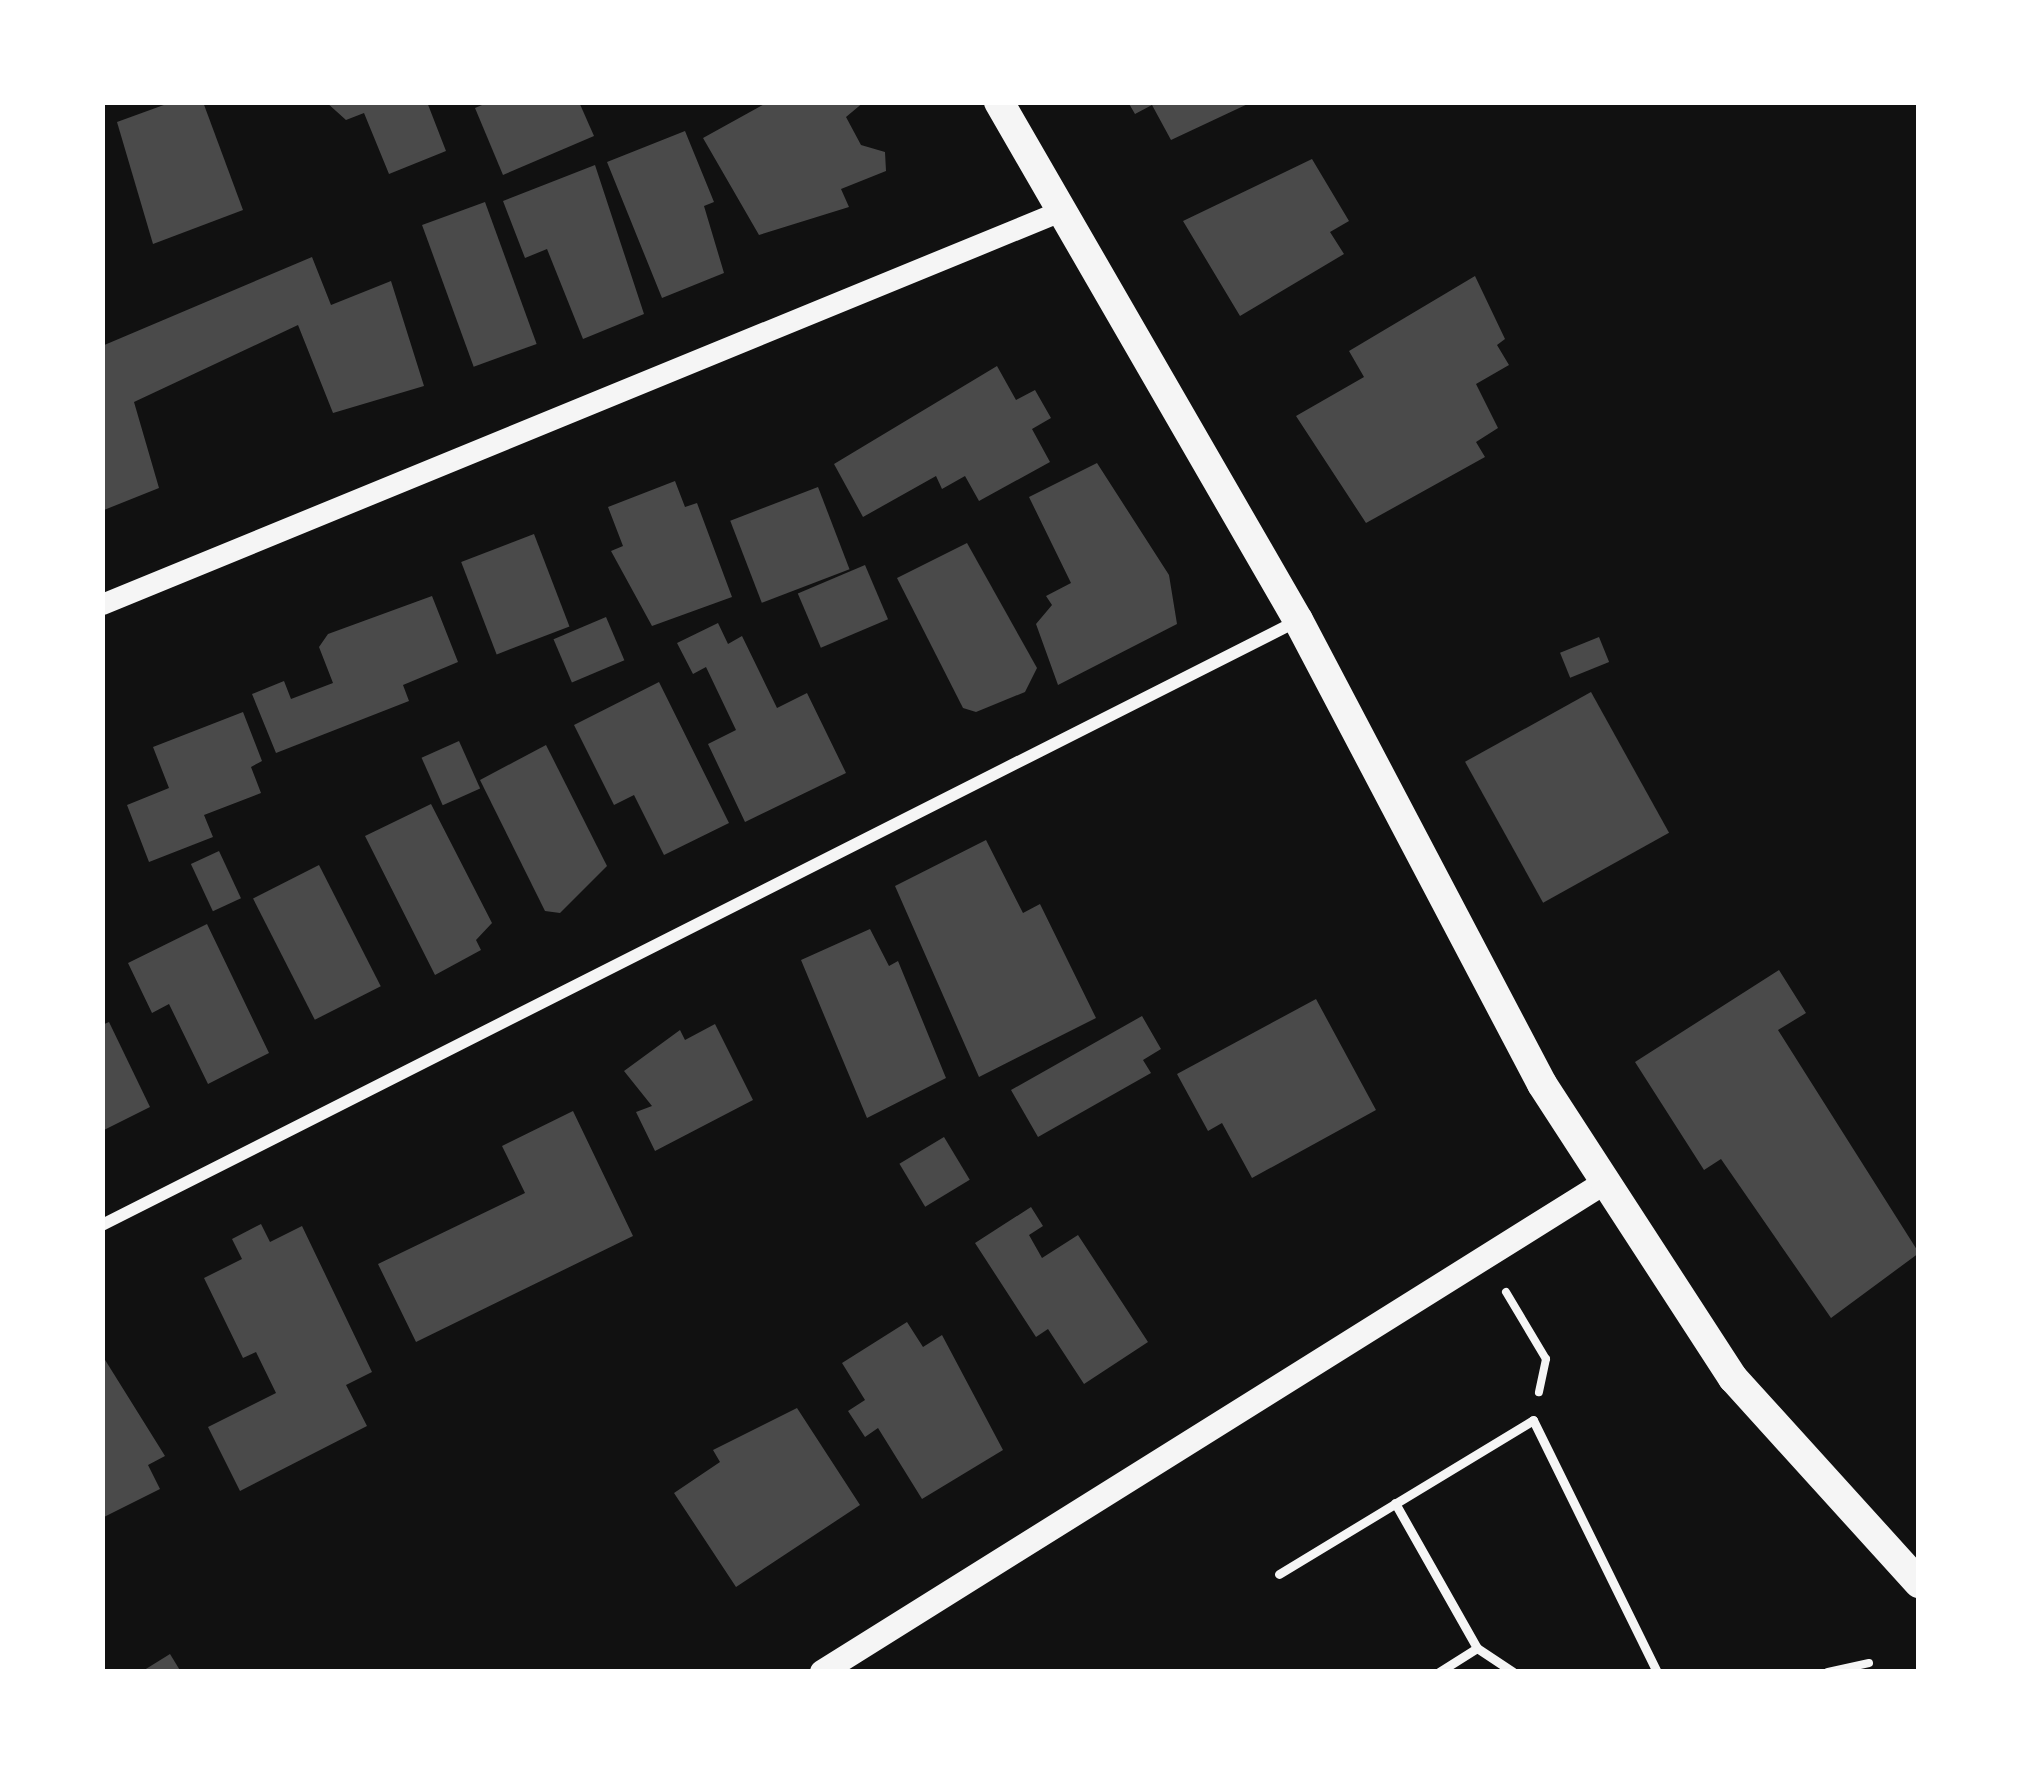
<!DOCTYPE html>
<html>
<head>
<meta charset="utf-8">
<style>
  body { margin:0 }
  #map { position:relative; width:2021px; height:1774px; overflow:hidden; background:#111; font-family:Poppins,sans-serif }
  div>[style] { position:absolute }
  [style*='--x'] { left:calc(var(--x)*1px); top:calc(var(--y)*1px); width:calc(var(--w)*1px); rotate:calc(var(--a)*1deg) }
  .building>* { inset:0; background:#4a4a4a; transform-origin:0 0 }
  .path>* { height:8px; margin:-4px; padding:0 4px; transform-origin:4px; border-radius:4px; background:#f5f5f5 }
  .service>* { height:9px; margin:-4.5px; padding:0 4.5px; transform-origin:4.5px; border-radius:4.5px; background:#f5f5f5 }
  .minor>* { height:12px; margin:-6px; padding:0 6px; transform-origin:6px; border-radius:6px; background:#f5f5f5 }
  .tertiary>* { height:21px; margin:-10.5px; padding:0 10.5px; transform-origin:10.5px; border-radius:10.5px; background:#f5f5f5 }
  .secondary>* { height:24px; margin:-12px; padding:0 12px; transform-origin:12px; border-radius:12px; background:#f5f5f5 }
  .primary>* { height:30px; margin:-15px; padding:0 15px; transform-origin:15px; border-radius:15px; background:#f5f5f5 }
  span { translate:-50% -50%; white-space:nowrap; text-align:center; line-height:1.15; -webkit-text-stroke:12px #fff; paint-order:stroke }
  .frame { position:absolute; inset:0; border:105px solid #fff; pointer-events:none }
</style>
</head>
<body>
<div id="map">
  <div class="building">
    <div style="clip-path:polygon(172px 102px,203px 102px,243px 210px,153px 244px,117px 122px)"></div>
    <div style="clip-path:polygon(326px 102px,427px 102px,446px 151px,389px 174px,364px 113px,346px 120px)"></div>
    <div style="clip-path:polygon(489px 102px,579px 102px,594px 136px,503px 175px,475px 108px)"></div>
    <div style="clip-path:polygon(768px 102px,864px 102px,846px 117px,861px 145px,885px 152px,886px 171px,841px 189px,849px 207px,759px 235px,703px 138px)"></div>
    <div style="clip-path:polygon(1128px 102px,1252px 102px,1171px 140px,1152px 105px,1135px 114px)"></div>
    <div style="clip-path:polygon(685px 131px,714px 202px,704px 206px,724px 273px,662px 298px,607px 162px)"></div>
    <div style="clip-path:polygon(1312px 159px,1349px 221px,1330px 232px,1344px 254px,1240px 316px,1183px 221px)"></div>
    <div style="clip-path:polygon(595px 165px,644px 314px,583px 339px,547px 249px,525px 258px,503px 201px)"></div>
    <div style="left:485px;top:202px;width:151px;height:67px;rotate:70deg"></div>
    <div style="clip-path:polygon(312px 257px,331px 305px,391px 281px,424px 386px,333px 413px,298px 325px,134px 402px,159px 488px,104px 510px,102px 346px)"></div>
    <div style="clip-path:polygon(1475px 276px,1505px 339px,1497px 345px,1509px 365px,1476px 384px,1498px 428px,1476px 442px,1485px 457px,1366px 523px,1296px 416px,1364px 377px,1349px 351px)"></div>
    <div style="clip-path:polygon(997px 366px,1016px 400px,1035px 390px,1051px 418px,1032px 429px,1050px 462px,979px 501px,965px 476px,942px 489px,936px 476px,863px 517px,834px 464px)"></div>
    <div style="clip-path:polygon(1097px 463px,1169px 575px,1177px 624px,1058px 685px,1036px 624px,1052px 605px,1046px 596px,1071px 583px,1029px 497px)"></div>
    <div style="clip-path:polygon(675px 481px,685px 507px,697px 503px,732px 597px,652px 626px,611px 551px,623px 546px,608px 507px)"></div>
    <div style="left:818px;top:487px;width:88px;height:94px;rotate:69deg"></div>
    <div style="left:534px;top:534px;width:99px;height:78px;rotate:69deg"></div>
    <div style="clip-path:polygon(967px 543px,1037px 668px,1025px 692px,976px 712px,963px 708px,897px 578px)"></div>
    <div style="left:865px;top:565px;width:59px;height:73px;rotate:67deg"></div>
    <div style="clip-path:polygon(432px 596px,458px 662px,403px 685px,409px 701px,276px 753px,252px 694px,284px 681px,291px 699px,333px 683px,319px 647px,328px 634px)"></div>
    <div style="left:606px;top:617px;width:47px;height:57px;rotate:67deg"></div>
    <div style="clip-path:polygon(718px 623px,728px 644px,742px 636px,777px 708px,807px 693px,846px 773px,745px 822px,708px 744px,736px 730px,706px 667px,693px 674px,677px 643px)"></div>
    <div style="left:1599px;top:637px;width:27px;height:42px;rotate:68deg"></div>
    <div style="clip-path:polygon(659px 682px,729px 823px,664px 855px,634px 795px,614px 805px,574px 725px)"></div>
    <div style="left:1591px;top:692px;width:161px;height:144px;rotate:61deg"></div>
    <div style="clip-path:polygon(243px 712px,262px 761px,251px 767px,261px 793px,204px 815px,213px 837px,149px 862px,127px 805px,169px 788px,153px 747px)"></div>
    <div style="left:459px;top:741px;width:52px;height:41px;rotate:66deg"></div>
    <div style="clip-path:polygon(546px 745px,607px 866px,560px 913px,545px 911px,480px 780px)"></div>
    <div style="clip-path:polygon(431px 804px,492px 923px,476px 940px,481px 950px,435px 975px,365px 836px)"></div>
    <div style="clip-path:polygon(986px 840px,1023px 913px,1040px 904px,1096px 1018px,979px 1077px,895px 886px)"></div>
    <div style="left:219px;top:851px;width:52px;height:31px;rotate:65deg"></div>
    <div style="left:319px;top:865px;width:136px;height:74px;rotate:63deg"></div>
    <div style="clip-path:polygon(207px 924px,269px 1053px,208px 1084px,169px 1004px,152px 1013px,128px 963px)"></div>
    <div style="clip-path:polygon(870px 929px,889px 966px,898px 961px,946px 1078px,867px 1118px,801px 960px)"></div>
    <div style="clip-path:polygon(1779px 970px,1806px 1013px,1778px 1030px,1919px 1253px,1831px 1318px,1721px 1159px,1704px 1170px,1635px 1062px)"></div>
    <div style="clip-path:polygon(1316px 999px,1376px 1110px,1252px 1178px,1222px 1123px,1208px 1131px,1177px 1074px)"></div>
    <div style="clip-path:polygon(1142px 1016px,1161px 1049px,1143px 1060px,1151px 1073px,1038px 1137px,1011px 1090px)"></div>
    <div style="clip-path:polygon(109px 1022px,150px 1107px,102px 1131px,102px 1025px)"></div>
    <div style="clip-path:polygon(715px 1024px,753px 1100px,655px 1151px,636px 1112px,652px 1106px,624px 1071px,680px 1030px,685px 1040px)"></div>
    <div style="clip-path:polygon(573px 1111px,633px 1236px,416px 1342px,378px 1264px,525px 1193px,502px 1146px)"></div>
    <div style="left:944px;top:1137px;width:50px;height:52px;rotate:59deg"></div>
    <div style="clip-path:polygon(1031px 1207px,1043px 1226px,1029px 1235px,1042px 1258px,1078px 1235px,1148px 1342px,1084px 1384px,1048px 1329px,1036px 1337px,975px 1243px)"></div>
    <div style="clip-path:polygon(261px 1224px,270px 1242px,302px 1226px,372px 1372px,346px 1385px,367px 1426px,240px 1491px,208px 1427px,276px 1393px,256px 1352px,243px 1358px,204px 1278px,242px 1259px,232px 1239px)"></div>
    <div style="clip-path:polygon(907px 1322px,923px 1347px,942px 1335px,1003px 1450px,922px 1499px,878px 1428px,865px 1437px,848px 1411px,865px 1400px,842px 1363px)"></div>
    <div style="clip-path:polygon(102px 1355px,165px 1456px,148px 1465px,160px 1489px,102px 1518px)"></div>
    <div style="clip-path:polygon(797px 1408px,860px 1505px,736px 1587px,674px 1493px,720px 1462px,713px 1450px)"></div>
    <div style="clip-path:polygon(170px 1654px,181px 1672px,141px 1672px)"></div>
  </div>
  <div class="path">
    <div style="--x:1506;--y:1292;--w:78;--a:59.2"></div>
    <div style="--x:1546;--y:1359;--w:34;--a:102"></div>
    <div style="--x:1828;--y:1672;--w:42;--a:-12.4"></div>
  </div>
  <div class="service">
    <div style="--x:1395;--y:1503;--w:167;--a:60.5"></div>
    <div style="--x:1477;--y:1648;--w:43;--a:33.7"></div>
    <div style="--x:1279;--y:1574;--w:297;--a:-31.2"></div>
    <div style="--x:1533;--y:1420;--w:281;--a:63.8"></div>
    <div style="--x:1439;--y:1672;--w:45;--a:-32.3"></div>
  </div>
  <div class="minor">
    <div style="--x:102;--y:1225;--w:1337;--a:-26.81"></div>
  </div>
  <div class="tertiary">
    <div style="--x:102;--y:604;--w:1035;--a:-22.3"></div>
  </div>
  <div class="secondary">
    <div style="--x:822;--y:1672;--w:922;--a:-32.02"></div>
  </div>
  <div class="primary">
    <div style="--x:999;--y:102;--w:598;--a:60.01"></div>
    <div style="--x:1298;--y:620;--w:524;--a:62.26"></div>
    <div style="--x:1542;--y:1084;--w:351;--a:57"></div>
    <div style="--x:1733;--y:1378;--w:277;--a:47.8"></div>
  </div>
  <div class="frame"></div>
</div>
</body>
</html>
